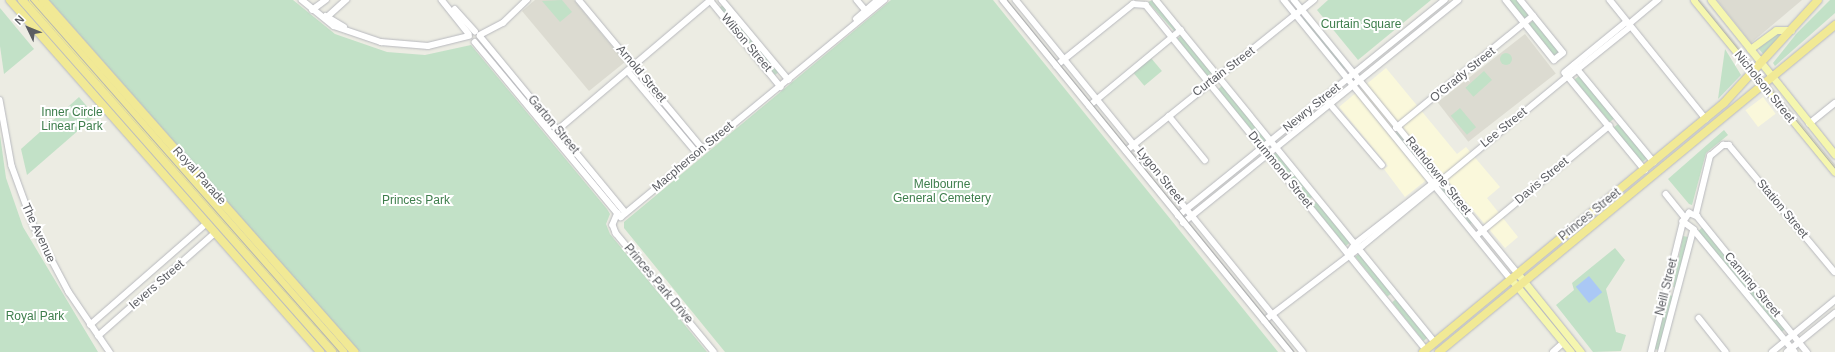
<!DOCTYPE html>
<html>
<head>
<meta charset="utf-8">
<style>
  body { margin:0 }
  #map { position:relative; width:1835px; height:352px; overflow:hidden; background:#ecece3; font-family:Helvetica,sans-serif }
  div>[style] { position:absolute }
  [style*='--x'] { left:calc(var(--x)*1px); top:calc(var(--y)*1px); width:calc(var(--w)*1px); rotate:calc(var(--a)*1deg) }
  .commercial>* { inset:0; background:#faf8db; transform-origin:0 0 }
  .education>* { inset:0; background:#dcdbd1; transform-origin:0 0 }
  .green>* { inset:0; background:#c2e1c7; transform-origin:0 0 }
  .round { border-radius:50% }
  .water>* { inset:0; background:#aac8f5; transform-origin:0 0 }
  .roads { filter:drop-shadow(0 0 1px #b8b9be) drop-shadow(0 0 1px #b8b9be) }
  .minor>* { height:5.5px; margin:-2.75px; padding:0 2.75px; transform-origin:2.75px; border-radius:2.75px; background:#fff }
  .major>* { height:7px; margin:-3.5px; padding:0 3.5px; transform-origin:3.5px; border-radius:3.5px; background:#f5f6af }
  .highway>* { height:8px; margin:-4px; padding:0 4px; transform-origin:4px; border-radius:4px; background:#f1e995 }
  .tram>* { height:1px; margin:-0.5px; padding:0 0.5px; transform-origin:0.5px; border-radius:0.5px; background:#b3b4b4 }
  span { translate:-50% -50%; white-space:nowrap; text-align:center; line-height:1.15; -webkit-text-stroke:4px #fff; paint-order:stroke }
  .park-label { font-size:12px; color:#3e7e4c }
  .street-label { font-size:12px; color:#5b5d62 }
  .north { position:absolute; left:8px; top:8px; width:40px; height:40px; -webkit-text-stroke:3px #fff; paint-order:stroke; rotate:313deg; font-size:11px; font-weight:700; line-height:16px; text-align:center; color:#5b5d62 }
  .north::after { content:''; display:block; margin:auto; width:14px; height:18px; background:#5b5d62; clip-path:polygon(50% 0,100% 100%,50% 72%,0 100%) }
</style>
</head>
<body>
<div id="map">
  <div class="commercial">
    <div style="clip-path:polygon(1386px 68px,1457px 154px,1466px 147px,1500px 187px,1487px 198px,1518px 237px,1505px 248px,1439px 170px,1405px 197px,1384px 169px,1388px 166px,1339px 107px)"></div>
    <div style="left:1763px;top:97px;width:21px;height:22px;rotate:53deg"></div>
  </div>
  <div class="education">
    <div style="clip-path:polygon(535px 0,574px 0,625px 62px,589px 91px,522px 11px)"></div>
    <div style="clip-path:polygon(1717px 0,1802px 0,1751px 43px)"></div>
    <div style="left:1525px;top:34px;width:50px;height:111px;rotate:52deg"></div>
  </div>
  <div class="green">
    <div style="clip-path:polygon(49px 0,293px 0,335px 34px,387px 52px,425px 55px,471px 45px,607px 209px,610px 214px,606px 224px,610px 234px,707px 352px,360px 352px)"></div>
    <div style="clip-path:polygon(562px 0,572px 12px,560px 22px,542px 1px)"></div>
    <div style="clip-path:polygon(891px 0,993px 0,1278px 352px,725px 352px,624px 228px,624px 222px)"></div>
    <div style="clip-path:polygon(1153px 0,1176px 28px,1175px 32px,1148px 2px)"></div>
    <div style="clip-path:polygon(1328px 0,1431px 0,1358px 60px,1317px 10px)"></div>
    <div style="clip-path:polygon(1509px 0,1517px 0,1529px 15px,1525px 19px)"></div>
    <div style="clip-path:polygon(1830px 0,1835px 0,1835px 13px,1775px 66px,1773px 63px,1797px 33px)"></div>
    <div style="left:724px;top:4px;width:50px;height:6px;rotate:51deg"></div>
    <div style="clip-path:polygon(0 8px,34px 49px,4px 74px,0 46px)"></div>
    <div style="clip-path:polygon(1305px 17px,1346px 67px,1343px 70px,1302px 19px)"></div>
    <div style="left:1534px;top:20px;width:41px;height:7px;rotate:51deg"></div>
    <div style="clip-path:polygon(1777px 33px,1782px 33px,1764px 55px,1758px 48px)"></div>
    <div style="left:1182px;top:35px;width:48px;height:6px;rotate:51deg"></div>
    <div style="clip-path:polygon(760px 48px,780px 71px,775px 75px,756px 51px)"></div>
    <div style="clip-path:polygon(1725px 49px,1741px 75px,1718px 99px)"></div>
    <div class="round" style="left:1500px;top:53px;width:12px;height:12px"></div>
    <div style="left:1151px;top:58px;width:17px;height:23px;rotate:50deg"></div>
    <div style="left:1484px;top:71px;width:12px;height:25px;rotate:48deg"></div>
    <div style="left:1579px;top:76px;width:55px;height:6px;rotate:50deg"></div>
    <div style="left:1223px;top:85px;width:70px;height:7px;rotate:50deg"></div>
    <div style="clip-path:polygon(79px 97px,95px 116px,27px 175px,21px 149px)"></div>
    <div style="left:1460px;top:108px;width:25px;height:12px;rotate:50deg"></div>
    <div style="left:1618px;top:124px;width:45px;height:6px;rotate:50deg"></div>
    <div style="clip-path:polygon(1724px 130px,1728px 135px,1706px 153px,1692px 205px,1689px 204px,1668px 179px)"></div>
    <div style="clip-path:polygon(1398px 131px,1432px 173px,1429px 175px,1395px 134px)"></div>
    <div style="clip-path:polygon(0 135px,6px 178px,23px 227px,98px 352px,0 352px)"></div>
    <div style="left:1277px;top:152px;width:57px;height:6px;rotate:51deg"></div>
    <div style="left:1444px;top:186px;width:46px;height:6px;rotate:52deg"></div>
    <div style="left:1317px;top:201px;width:53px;height:6px;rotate:51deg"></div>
    <div style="left:1703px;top:227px;width:131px;height:7px;rotate:51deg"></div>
    <div style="left:1683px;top:236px;width:5px;height:52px;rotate:11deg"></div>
    <div style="clip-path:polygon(1615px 248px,1625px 260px,1606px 289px,1616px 332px,1626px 335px,1621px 351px,1593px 352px,1556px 305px,1574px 290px,1572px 283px)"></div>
    <div style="left:1360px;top:253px;width:51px;height:6px;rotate:51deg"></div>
    <div style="clip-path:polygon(1668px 295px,1673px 296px,1660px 350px,1654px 349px)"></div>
    <div style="left:1396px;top:299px;width:50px;height:5px;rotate:51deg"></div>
  </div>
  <div class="water">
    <div style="left:1589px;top:276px;width:21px;height:17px;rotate:51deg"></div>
  </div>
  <div class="roads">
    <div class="minor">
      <div style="--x:302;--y:0;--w:41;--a:39.1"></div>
      <div style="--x:334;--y:26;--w:50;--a:18.8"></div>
      <div style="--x:381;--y:42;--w:47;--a:4.9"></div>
      <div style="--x:428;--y:46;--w:42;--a:-13.7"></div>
      <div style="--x:442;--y:0;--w:43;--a:51.5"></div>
      <div style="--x:579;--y:0;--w:194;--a:50.2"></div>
      <div style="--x:710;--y:0;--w:112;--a:50.8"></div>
      <div style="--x:722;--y:0;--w:104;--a:50.1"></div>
      <div style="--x:857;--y:0;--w:16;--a:50"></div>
      <div style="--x:1003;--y:0;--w:454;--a:50.8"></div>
      <div style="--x:1016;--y:0;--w:454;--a:50.8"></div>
      <div style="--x:1156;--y:0;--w:441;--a:50.8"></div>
      <div style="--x:1284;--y:0;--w:360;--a:50.9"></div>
      <div style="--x:1294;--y:0;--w:354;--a:50.7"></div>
      <div style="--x:1506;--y:0;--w:77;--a:51.3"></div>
      <div style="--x:1554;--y:60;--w:11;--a:-38"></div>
      <div style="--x:1563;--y:53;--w:68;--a:-129.1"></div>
      <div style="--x:1610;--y:0;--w:153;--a:51.1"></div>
      <div style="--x:1133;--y:4;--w:13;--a:4"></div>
      <div style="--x:1146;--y:5;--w:444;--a:50.9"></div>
      <div style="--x:455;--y:9;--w:30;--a:48"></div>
      <div style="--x:312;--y:10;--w:17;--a:-36"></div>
      <div style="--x:326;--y:16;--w:21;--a:31"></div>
      <div style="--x:326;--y:18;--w:27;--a:-42"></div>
      <div style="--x:856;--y:19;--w:29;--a:-41"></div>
      <div style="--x:1627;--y:22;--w:80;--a:140.6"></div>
      <div style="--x:1565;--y:73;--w:126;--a:50.5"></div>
      <div style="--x:1629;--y:24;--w:38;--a:-40"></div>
      <div style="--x:480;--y:35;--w:26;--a:-28"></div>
      <div style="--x:503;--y:23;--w:33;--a:-44"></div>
      <div style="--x:480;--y:36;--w:229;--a:50.5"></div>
      <div style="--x:475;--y:42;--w:228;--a:50.2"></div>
      <div style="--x:621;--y:217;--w:341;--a:-39.5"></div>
      <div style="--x:1574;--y:65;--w:126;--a:50.5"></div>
      <div style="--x:1056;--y:66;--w:99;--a:-38.8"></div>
      <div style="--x:628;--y:71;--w:107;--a:49.9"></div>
      <div style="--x:1568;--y:77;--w:78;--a:-38.8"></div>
      <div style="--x:1325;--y:98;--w:88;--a:49.6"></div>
      <div style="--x:0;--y:100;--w:67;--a:79.7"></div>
      <div style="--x:12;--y:166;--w:64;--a:69.9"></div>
      <div style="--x:34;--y:226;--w:75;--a:62.1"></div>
      <div style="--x:69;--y:292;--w:73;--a:55.7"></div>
      <div style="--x:1089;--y:106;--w:119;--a:-39.6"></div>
      <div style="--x:1169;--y:116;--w:57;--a:50.7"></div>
      <div style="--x:1809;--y:124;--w:33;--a:-39"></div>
      <div style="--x:1396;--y:128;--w:177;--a:-39.3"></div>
      <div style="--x:554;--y:133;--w:206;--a:-40.3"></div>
      <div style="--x:1126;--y:151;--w:241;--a:-38.8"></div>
      <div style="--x:1666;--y:194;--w:28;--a:51"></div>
      <div style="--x:618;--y:213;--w:13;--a:113"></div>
      <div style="--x:613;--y:225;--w:9;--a:69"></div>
      <div style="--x:616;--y:233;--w:154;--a:50.5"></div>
      <div style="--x:1696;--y:214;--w:60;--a:-76.4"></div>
      <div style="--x:1710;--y:156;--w:17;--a:-40"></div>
      <div style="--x:1723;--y:145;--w:6;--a:0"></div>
      <div style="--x:1729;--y:145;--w:165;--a:50.2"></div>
      <div style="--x:1178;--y:216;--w:343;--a:-39"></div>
      <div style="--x:1183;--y:223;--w:354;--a:-39"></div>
      <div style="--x:1694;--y:230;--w:14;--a:-144"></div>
      <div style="--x:1683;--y:222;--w:11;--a:-56"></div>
      <div style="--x:1689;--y:213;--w:9;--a:21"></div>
      <div style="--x:1697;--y:216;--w:175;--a:51"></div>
      <div style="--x:1694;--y:230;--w:158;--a:50.4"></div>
      <div style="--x:1476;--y:236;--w:173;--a:-39.6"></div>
      <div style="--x:1348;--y:254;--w:12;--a:-55"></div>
      <div style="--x:1355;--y:244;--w:103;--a:-37.9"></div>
      <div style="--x:1699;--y:318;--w:43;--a:51.5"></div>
      <div style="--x:1264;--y:321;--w:123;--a:-37.4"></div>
      <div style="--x:1362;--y:246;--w:267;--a:-39.5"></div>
      <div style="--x:90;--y:325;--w:155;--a:-41.1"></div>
      <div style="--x:98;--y:336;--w:156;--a:-41.4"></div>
      <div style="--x:1553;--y:352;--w:13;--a:-42"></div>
      <div style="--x:1651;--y:352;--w:134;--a:-76.2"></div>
      <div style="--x:1661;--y:352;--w:125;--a:-75.2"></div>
      <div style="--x:1772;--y:352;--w:82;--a:-39.5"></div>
      <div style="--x:1787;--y:352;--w:62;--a:-39.1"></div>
    </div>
    <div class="major">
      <div style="--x:1694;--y:0;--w:222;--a:50.7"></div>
      <div style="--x:1711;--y:0;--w:198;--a:51.3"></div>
      <div style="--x:1750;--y:49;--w:32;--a:-36"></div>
      <div style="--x:1776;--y:30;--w:15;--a:0"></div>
      <div style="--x:1518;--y:274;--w:100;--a:51.1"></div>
      <div style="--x:1511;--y:279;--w:94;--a:50.6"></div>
    </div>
    <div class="highway">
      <div style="--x:10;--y:0;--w:469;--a:48.6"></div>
      <div style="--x:22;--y:0;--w:469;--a:48.6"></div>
      <div style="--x:33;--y:0;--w:469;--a:48.6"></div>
      <div style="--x:43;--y:0;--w:470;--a:48.5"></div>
      <div style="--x:1423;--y:352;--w:391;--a:-39.6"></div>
      <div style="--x:1724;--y:103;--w:139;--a:-47.6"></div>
      <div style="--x:1439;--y:352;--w:514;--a:-39.55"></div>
    </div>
  </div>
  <div class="tram">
    <div style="--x:30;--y:0;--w:468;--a:48.7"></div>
    <div style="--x:1007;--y:0;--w:454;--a:50.8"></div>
    <div style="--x:1698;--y:0;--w:217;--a:50.8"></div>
  </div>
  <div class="park-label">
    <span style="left:1361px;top:25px">Curtain Square</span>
    <span style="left:72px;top:120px">Inner Circle<br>Linear Park</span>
    <span style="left:942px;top:192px">Melbourne<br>General Cemetery</span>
    <span style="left:416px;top:201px">Princes Park</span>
    <span style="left:35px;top:317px">Royal Park</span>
  </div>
  <div class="street-label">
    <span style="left:746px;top:43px;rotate:50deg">Wilson Street</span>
    <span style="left:1224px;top:72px;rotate:-37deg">Curtain Street</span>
    <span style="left:641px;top:74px;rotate:50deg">Arnold Street</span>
    <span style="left:1463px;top:75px;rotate:-39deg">O'Grady Street</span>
    <span style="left:1764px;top:87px;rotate:51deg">Nicholson Street</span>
    <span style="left:1312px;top:108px;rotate:-39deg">Newry Street</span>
    <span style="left:553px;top:125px;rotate:50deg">Garton Street</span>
    <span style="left:1504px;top:128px;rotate:-39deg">Lee Street</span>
    <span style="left:693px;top:157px;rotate:-40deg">Macpherson Street</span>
    <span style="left:1280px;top:170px;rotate:51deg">Drummond Street</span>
    <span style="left:199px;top:176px;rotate:48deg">Royal Parade</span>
    <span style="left:1160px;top:176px;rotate:51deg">Lygon Street</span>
    <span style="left:1438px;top:176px;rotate:51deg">Rathdowne Street</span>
    <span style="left:1542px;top:181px;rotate:-40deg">Davis Street</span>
    <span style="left:1782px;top:209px;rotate:50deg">Station Street</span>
    <span style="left:1590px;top:215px;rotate:-39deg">Princes Street</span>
    <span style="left:38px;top:233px;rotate:65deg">The Avenue</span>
    <span style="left:658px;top:284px;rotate:50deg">Princes Park Drive</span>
    <span style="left:157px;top:285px;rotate:-41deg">Ievers Street</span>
    <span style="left:1752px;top:285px;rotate:50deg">Canning Street</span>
    <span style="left:1667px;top:287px;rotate:-76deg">Neill Street</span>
  </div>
  <div class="north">N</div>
</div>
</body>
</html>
